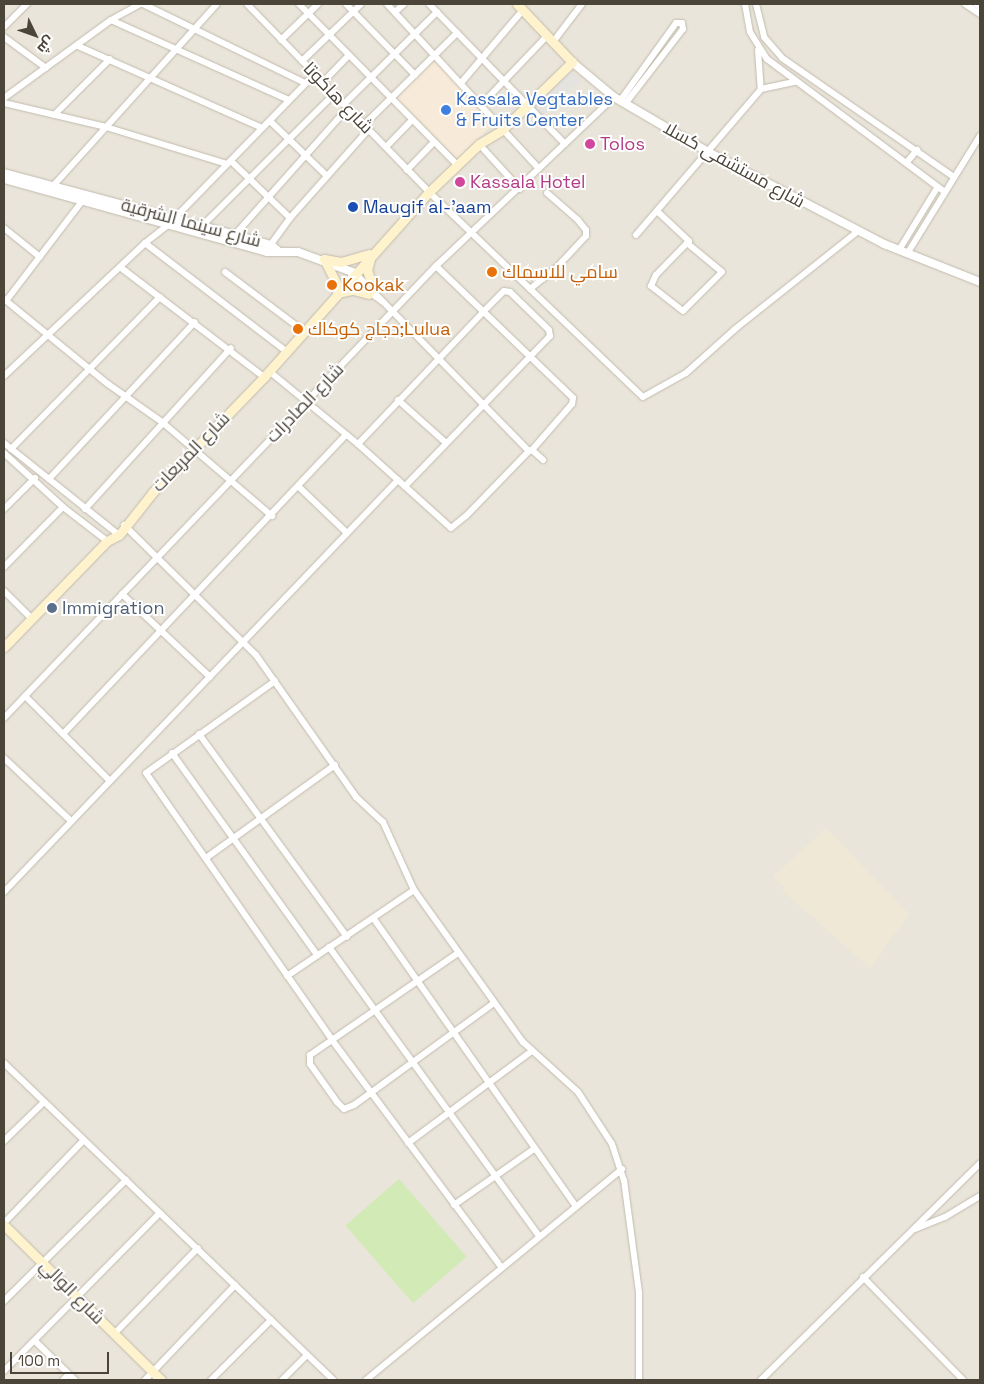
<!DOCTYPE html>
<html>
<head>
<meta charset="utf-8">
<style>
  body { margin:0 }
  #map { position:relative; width:984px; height:1384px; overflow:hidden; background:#f6f3ec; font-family:"Space Grotesk",Cairo,sans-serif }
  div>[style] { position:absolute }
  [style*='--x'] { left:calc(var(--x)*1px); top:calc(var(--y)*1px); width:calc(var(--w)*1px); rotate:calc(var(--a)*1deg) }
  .residential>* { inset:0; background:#eae5da; transform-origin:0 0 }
  .commercial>* { inset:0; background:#f7ead8; transform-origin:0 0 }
  .education>* { inset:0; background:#efe8d6 }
  .green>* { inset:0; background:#d2eab5; transform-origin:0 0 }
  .parking>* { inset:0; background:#e5e3e0 }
  .roads { filter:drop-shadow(0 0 1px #c2bbae) drop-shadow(0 0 1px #c2bbae) }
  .minor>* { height:6px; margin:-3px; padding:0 3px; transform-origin:3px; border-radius:3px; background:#fff }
  .tertiary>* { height:8px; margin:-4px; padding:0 4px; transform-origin:4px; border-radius:4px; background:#fff }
  .secondary>* { height:9px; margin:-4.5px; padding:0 4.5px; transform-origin:4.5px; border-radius:4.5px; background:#fff3cd }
  .dots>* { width:14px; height:14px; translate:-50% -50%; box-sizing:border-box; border:2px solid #fff; border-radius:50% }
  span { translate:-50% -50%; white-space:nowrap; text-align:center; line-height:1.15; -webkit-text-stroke:4px #fff; paint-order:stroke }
  .street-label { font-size:18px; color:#4b4439 }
  .shop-label { font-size:18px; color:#366cbe }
  .left { translate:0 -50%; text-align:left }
  .hotel-label { font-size:18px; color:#b23c85 }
  .transit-label { font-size:18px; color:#164399 }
  .food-label { font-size:18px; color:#c56008 }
  .service-label { font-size:18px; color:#4e5e75 }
  .frame { position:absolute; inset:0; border:5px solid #4b4439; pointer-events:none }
  .north { position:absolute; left:10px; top:10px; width:50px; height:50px; -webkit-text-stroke:4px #fff; paint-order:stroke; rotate:132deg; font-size:14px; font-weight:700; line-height:20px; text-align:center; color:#4b4439 }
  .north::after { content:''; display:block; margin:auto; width:18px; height:22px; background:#4b4439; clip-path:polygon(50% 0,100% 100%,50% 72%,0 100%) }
  .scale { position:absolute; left:10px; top:1352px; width:99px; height:22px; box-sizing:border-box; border:2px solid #4b4439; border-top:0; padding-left:6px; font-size:15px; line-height:18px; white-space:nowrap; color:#4b4439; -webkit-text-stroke:4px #fff; paint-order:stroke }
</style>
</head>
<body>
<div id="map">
  <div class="residential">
    <div style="left:4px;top:4px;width:976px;height:1376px"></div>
  </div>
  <div class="commercial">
    <div style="left:435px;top:60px;width:86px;height:54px;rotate:45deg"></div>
  </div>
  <div class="education">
    <div style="clip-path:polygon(826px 828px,909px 914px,870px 968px,782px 890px,785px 887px,773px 877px)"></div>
  </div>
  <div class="green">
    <div style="left:399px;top:1179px;width:103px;height:71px;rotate:49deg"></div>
  </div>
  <div class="parking">
    <div style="clip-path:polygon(573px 72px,582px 80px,542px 116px,530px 102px,561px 73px)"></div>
  </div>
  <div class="roads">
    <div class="minor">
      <div style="--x:143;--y:4;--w:180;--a:26"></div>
      <div style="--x:247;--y:4;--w:262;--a:45.9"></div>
      <div style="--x:429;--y:192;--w:296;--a:43.8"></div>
      <div style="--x:643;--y:397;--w:49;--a:-29.2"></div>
      <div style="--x:686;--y:373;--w:66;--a:-41.9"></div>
      <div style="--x:735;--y:329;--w:157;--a:-38.5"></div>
      <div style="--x:299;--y:4;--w:226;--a:45.5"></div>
      <div style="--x:346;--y:4;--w:99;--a:45.8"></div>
      <div style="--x:387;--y:4;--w:224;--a:47.3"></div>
      <div style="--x:429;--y:4;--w:195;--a:45.8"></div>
      <div style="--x:745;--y:4;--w:28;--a:80"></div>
      <div style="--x:750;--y:32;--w:32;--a:58"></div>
      <div style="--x:767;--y:59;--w:222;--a:36.8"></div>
      <div style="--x:756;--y:4;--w:34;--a:76"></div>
      <div style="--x:764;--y:37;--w:28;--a:49"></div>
      <div style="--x:782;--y:58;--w:209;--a:34.7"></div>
      <div style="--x:965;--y:4;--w:18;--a:34"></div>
      <div style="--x:976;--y:4;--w:5;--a:37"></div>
      <div style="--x:395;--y:12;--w:12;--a:-42"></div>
      <div style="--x:111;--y:20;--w:195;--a:24.2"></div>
      <div style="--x:4;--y:27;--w:33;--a:-45"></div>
      <div style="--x:4;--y:37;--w:52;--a:36.4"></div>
      <div style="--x:281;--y:40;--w:52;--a:-44.2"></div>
      <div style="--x:553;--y:42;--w:48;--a:-52.7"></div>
      <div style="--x:78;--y:46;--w:201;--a:24"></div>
      <div style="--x:758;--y:50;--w:39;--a:86"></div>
      <div style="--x:302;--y:61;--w:82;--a:-44"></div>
      <div style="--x:323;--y:82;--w:37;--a:-46"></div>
      <div style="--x:461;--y:83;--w:96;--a:-49.7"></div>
      <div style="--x:4;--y:98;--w:132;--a:-36.1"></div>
      <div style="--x:111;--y:20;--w:33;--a:-29"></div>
      <div style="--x:620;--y:101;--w:96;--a:-54.3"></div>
      <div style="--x:676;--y:23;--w:6;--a:0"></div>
      <div style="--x:682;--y:23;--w:6;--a:81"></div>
      <div style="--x:683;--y:29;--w:95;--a:127.7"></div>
      <div style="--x:4;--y:103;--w:105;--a:13.2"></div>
      <div style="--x:106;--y:127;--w:127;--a:17"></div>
      <div style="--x:344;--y:104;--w:131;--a:-44.7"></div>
      <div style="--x:482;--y:104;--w:93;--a:-46.3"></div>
      <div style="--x:54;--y:115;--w:79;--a:-45"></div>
      <div style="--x:270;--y:121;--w:78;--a:44"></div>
      <div style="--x:364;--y:125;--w:131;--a:-44.7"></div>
      <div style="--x:479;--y:144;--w:61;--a:47.7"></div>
      <div style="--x:386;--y:147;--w:37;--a:-46"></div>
      <div style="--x:231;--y:161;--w:82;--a:44"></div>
      <div style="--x:907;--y:162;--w:16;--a:-50"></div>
      <div style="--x:407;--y:170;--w:39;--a:-46"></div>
      <div style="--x:53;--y:186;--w:245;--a:-48"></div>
      <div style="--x:657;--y:211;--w:44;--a:43.2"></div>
      <div style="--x:689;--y:241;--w:3;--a:135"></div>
      <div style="--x:687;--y:243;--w:45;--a:39.6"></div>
      <div style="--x:722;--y:272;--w:55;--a:135"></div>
      <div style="--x:683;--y:311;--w:41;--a:-142"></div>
      <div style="--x:651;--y:286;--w:12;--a:-66"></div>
      <div style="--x:656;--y:275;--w:47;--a:-45.9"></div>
      <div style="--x:202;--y:226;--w:187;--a:-45"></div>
      <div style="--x:4;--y:228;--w:46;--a:38.9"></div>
      <div style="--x:636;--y:235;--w:192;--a:-49.4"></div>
      <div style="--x:761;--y:89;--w:35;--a:-12"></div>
      <div style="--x:232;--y:238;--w:174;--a:-48.3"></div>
      <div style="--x:145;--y:243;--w:179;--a:37.5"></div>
      <div style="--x:269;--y:247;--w:36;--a:-54"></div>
      <div style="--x:290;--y:218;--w:118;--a:-48.4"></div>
      <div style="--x:899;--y:250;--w:73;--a:-58.5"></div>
      <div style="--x:907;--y:254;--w:139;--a:-58.3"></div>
      <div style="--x:436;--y:266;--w:190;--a:43.9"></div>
      <div style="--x:573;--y:398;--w:6;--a:99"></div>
      <div style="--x:572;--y:404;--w:61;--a:131"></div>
      <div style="--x:120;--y:267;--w:181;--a:37.4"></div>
      <div style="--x:225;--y:272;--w:100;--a:36.9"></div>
      <div style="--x:355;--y:273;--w:249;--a:45.7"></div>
      <div style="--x:529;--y:451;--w:3;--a:-18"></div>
      <div style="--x:532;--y:450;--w:15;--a:42"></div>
      <div style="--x:350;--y:278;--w:41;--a:36"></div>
      <div style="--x:530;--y:289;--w:36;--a:-39"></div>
      <div style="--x:558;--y:266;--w:41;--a:-47"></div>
      <div style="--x:586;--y:236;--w:6;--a:-90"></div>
      <div style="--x:586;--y:230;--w:13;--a:-129"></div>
      <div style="--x:578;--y:220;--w:41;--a:-138.9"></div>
      <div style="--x:4;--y:299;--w:134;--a:39.3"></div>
      <div style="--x:108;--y:384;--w:66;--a:35.1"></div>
      <div style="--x:162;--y:422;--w:145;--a:40.5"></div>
      <div style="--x:6;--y:301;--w:127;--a:-52.7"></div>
      <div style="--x:269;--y:371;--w:115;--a:39.4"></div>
      <div style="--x:358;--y:444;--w:125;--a:42.1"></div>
      <div style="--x:451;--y:528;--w:19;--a:-39"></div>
      <div style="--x:466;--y:516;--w:91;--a:-45.9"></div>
      <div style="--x:4;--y:376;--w:194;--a:-43.3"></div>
      <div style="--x:145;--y:243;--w:29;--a:-38"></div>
      <div style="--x:168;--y:225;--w:211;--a:-45.8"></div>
      <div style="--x:398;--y:400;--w:63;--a:41.8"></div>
      <div style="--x:4;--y:443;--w:147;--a:38.7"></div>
      <div style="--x:358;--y:444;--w:183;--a:-46.5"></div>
      <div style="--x:484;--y:311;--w:28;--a:-45"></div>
      <div style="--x:504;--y:291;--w:6;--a:9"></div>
      <div style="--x:510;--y:292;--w:54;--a:44.3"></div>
      <div style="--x:549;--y:330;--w:6;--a:81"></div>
      <div style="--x:550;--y:336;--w:209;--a:134"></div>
      <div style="--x:11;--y:449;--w:213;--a:-45.6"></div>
      <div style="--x:4;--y:453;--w:80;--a:42.5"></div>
      <div style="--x:63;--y:507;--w:84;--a:134.5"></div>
      <div style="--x:49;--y:479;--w:214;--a:-47.1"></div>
      <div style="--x:299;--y:487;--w:65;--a:43.8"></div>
      <div style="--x:63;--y:507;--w:56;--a:37.7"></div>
      <div style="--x:4;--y:509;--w:44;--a:-45"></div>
      <div style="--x:85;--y:509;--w:217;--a:-47.8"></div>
      <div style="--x:124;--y:525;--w:185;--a:44.6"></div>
      <div style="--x:256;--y:655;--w:174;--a:54.8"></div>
      <div style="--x:356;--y:797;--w:37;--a:43"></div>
      <div style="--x:383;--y:822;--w:75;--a:65.5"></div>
      <div style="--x:414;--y:890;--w:187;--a:54.4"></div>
      <div style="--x:523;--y:1042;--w:74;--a:42.3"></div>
      <div style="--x:578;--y:1092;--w:62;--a:56.8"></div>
      <div style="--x:612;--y:1144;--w:38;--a:72"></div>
      <div style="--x:624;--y:1180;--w:113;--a:82.4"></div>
      <div style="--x:639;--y:1292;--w:88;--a:90"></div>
      <div style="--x:4;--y:591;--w:38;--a:45"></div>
      <div style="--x:122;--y:594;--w:121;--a:43.3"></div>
      <div style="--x:275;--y:681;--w:158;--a:144.5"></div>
      <div style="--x:146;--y:773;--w:325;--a:55.1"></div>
      <div style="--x:332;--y:1040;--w:283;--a:53.3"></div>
      <div style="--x:25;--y:696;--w:120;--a:45"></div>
      <div style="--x:4;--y:718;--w:625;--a:-46.3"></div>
      <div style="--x:436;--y:266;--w:245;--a:-43.5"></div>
      <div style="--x:63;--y:734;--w:412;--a:-46.6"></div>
      <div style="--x:199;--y:734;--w:251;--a:53.9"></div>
      <div style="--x:172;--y:753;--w:249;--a:54.3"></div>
      <div style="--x:4;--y:758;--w:92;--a:43.2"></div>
      <div style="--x:206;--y:858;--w:159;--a:-35.8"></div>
      <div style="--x:4;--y:892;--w:570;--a:-46.28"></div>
      <div style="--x:374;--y:919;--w:351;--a:54.9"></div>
      <div style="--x:329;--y:947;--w:357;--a:54"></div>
      <div style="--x:458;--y:953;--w:180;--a:145.4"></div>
      <div style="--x:310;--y:1055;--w:9;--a:90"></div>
      <div style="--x:310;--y:1064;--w:47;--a:54.6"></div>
      <div style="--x:337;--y:1102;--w:10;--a:45"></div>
      <div style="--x:344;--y:1109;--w:11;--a:-22"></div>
      <div style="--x:354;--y:1105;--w:173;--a:-36.1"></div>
      <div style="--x:287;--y:976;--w:153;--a:-34.1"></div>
      <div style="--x:4;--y:1063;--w:457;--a:43.9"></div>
      <div style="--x:4;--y:1141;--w:56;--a:-44.3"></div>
      <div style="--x:408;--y:1143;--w:154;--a:-36.6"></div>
      <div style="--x:454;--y:1205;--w:98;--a:-35"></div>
      <div style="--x:4;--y:1223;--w:115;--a:-46.1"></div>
      <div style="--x:915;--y:1229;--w:32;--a:-22"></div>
      <div style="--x:945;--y:1217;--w:41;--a:-31"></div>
      <div style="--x:863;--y:1277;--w:144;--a:45.8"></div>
      <div style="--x:4;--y:1301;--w:172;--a:-44.8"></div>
      <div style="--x:114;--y:1334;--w:120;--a:-45.7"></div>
      <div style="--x:35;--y:1341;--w:56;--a:44.3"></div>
      <div style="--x:4;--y:1371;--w:222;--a:-45.4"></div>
      <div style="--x:63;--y:1380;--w:8;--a:-45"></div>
      <div style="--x:145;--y:1380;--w:131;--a:-46.5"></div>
      <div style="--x:211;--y:1380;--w:85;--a:-45"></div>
      <div style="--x:282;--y:1380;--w:35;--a:-45"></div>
      <div style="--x:366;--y:1380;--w:332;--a:-39.5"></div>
      <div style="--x:761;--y:1380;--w:308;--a:-44.7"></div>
    </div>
    <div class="tertiary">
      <div style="--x:572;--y:62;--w:55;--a:39.8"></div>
      <div style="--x:614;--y:97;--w:109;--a:30.3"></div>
      <div style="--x:708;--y:152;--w:199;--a:27.6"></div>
      <div style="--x:884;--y:244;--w:103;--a:21.6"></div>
      <div style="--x:4;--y:173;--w:247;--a:15"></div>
      <div style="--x:243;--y:237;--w:29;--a:16"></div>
      <div style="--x:271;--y:245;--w:8;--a:40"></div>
      <div style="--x:4;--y:179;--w:273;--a:15.5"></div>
      <div style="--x:267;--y:252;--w:31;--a:0"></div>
      <div style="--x:298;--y:252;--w:61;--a:20.2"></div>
    </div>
    <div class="secondary">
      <div style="--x:324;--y:259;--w:17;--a:10"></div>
      <div style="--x:341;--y:262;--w:29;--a:-16"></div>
      <div style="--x:324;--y:259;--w:35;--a:63"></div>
      <div style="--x:370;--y:259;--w:11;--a:105"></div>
      <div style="--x:367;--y:270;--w:20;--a:72"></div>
      <div style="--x:337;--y:293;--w:16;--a:-11"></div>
      <div style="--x:353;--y:290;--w:16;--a:14"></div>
      <div style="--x:4;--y:647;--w:148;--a:-45.8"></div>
      <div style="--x:107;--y:541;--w:13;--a:-27"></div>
      <div style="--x:119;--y:535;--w:55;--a:-51.7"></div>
      <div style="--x:153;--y:492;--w:160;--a:-46"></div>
      <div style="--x:264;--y:377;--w:248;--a:-48.3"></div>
      <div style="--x:429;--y:192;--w:69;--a:-43.8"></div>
      <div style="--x:479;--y:144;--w:27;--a:-31"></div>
      <div style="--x:502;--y:130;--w:98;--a:-44.2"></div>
      <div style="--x:572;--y:62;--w:80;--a:-133.5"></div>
      <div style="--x:4;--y:1225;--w:221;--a:44.6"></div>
    </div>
  </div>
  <div class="dots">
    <div style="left:446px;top:110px;background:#3f7fe0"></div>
    <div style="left:590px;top:144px;background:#d1479c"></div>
    <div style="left:460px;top:182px;background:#d1479c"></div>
    <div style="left:353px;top:207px;background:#1a4fb4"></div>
    <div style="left:492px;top:272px;background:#e8710a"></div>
    <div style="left:332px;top:285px;background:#e8710a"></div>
    <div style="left:298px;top:329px;background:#e8710a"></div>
    <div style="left:52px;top:608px;background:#5c6f8a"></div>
  </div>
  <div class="street-label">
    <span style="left:338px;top:98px;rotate:46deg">شارع هاكوتا</span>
    <span style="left:734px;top:165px;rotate:29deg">شارع مستشفى كسلا</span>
    <span style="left:191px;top:223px;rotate:15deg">شارع سينما الشرقية</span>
    <span style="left:305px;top:403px;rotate:-46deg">شارع الصادرات</span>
    <span style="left:191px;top:452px;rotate:-46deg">شارع المربعات</span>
    <span style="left:72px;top:1292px;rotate:45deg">شارع الوالي</span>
  </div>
  <div class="shop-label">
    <span class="left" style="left:456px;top:110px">Kassala Vegtables<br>&amp; Fruits Center</span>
  </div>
  <div class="hotel-label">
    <span class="left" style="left:600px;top:144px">Tolos</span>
    <span class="left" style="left:470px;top:182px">Kassala Hotel</span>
  </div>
  <div class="transit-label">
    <span class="left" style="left:363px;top:207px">Maugif al-'aam</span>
  </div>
  <div class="food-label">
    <span class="left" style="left:502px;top:272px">سامي للاسماك</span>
    <span class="left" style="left:342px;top:285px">Kookak</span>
    <span class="left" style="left:308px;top:329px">دجاج كوكاك;Lulua</span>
  </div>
  <div class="service-label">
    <span class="left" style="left:62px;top:608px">Immigration</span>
  </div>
  <div class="frame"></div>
  <div class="north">ش</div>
  <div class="scale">100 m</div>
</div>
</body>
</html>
